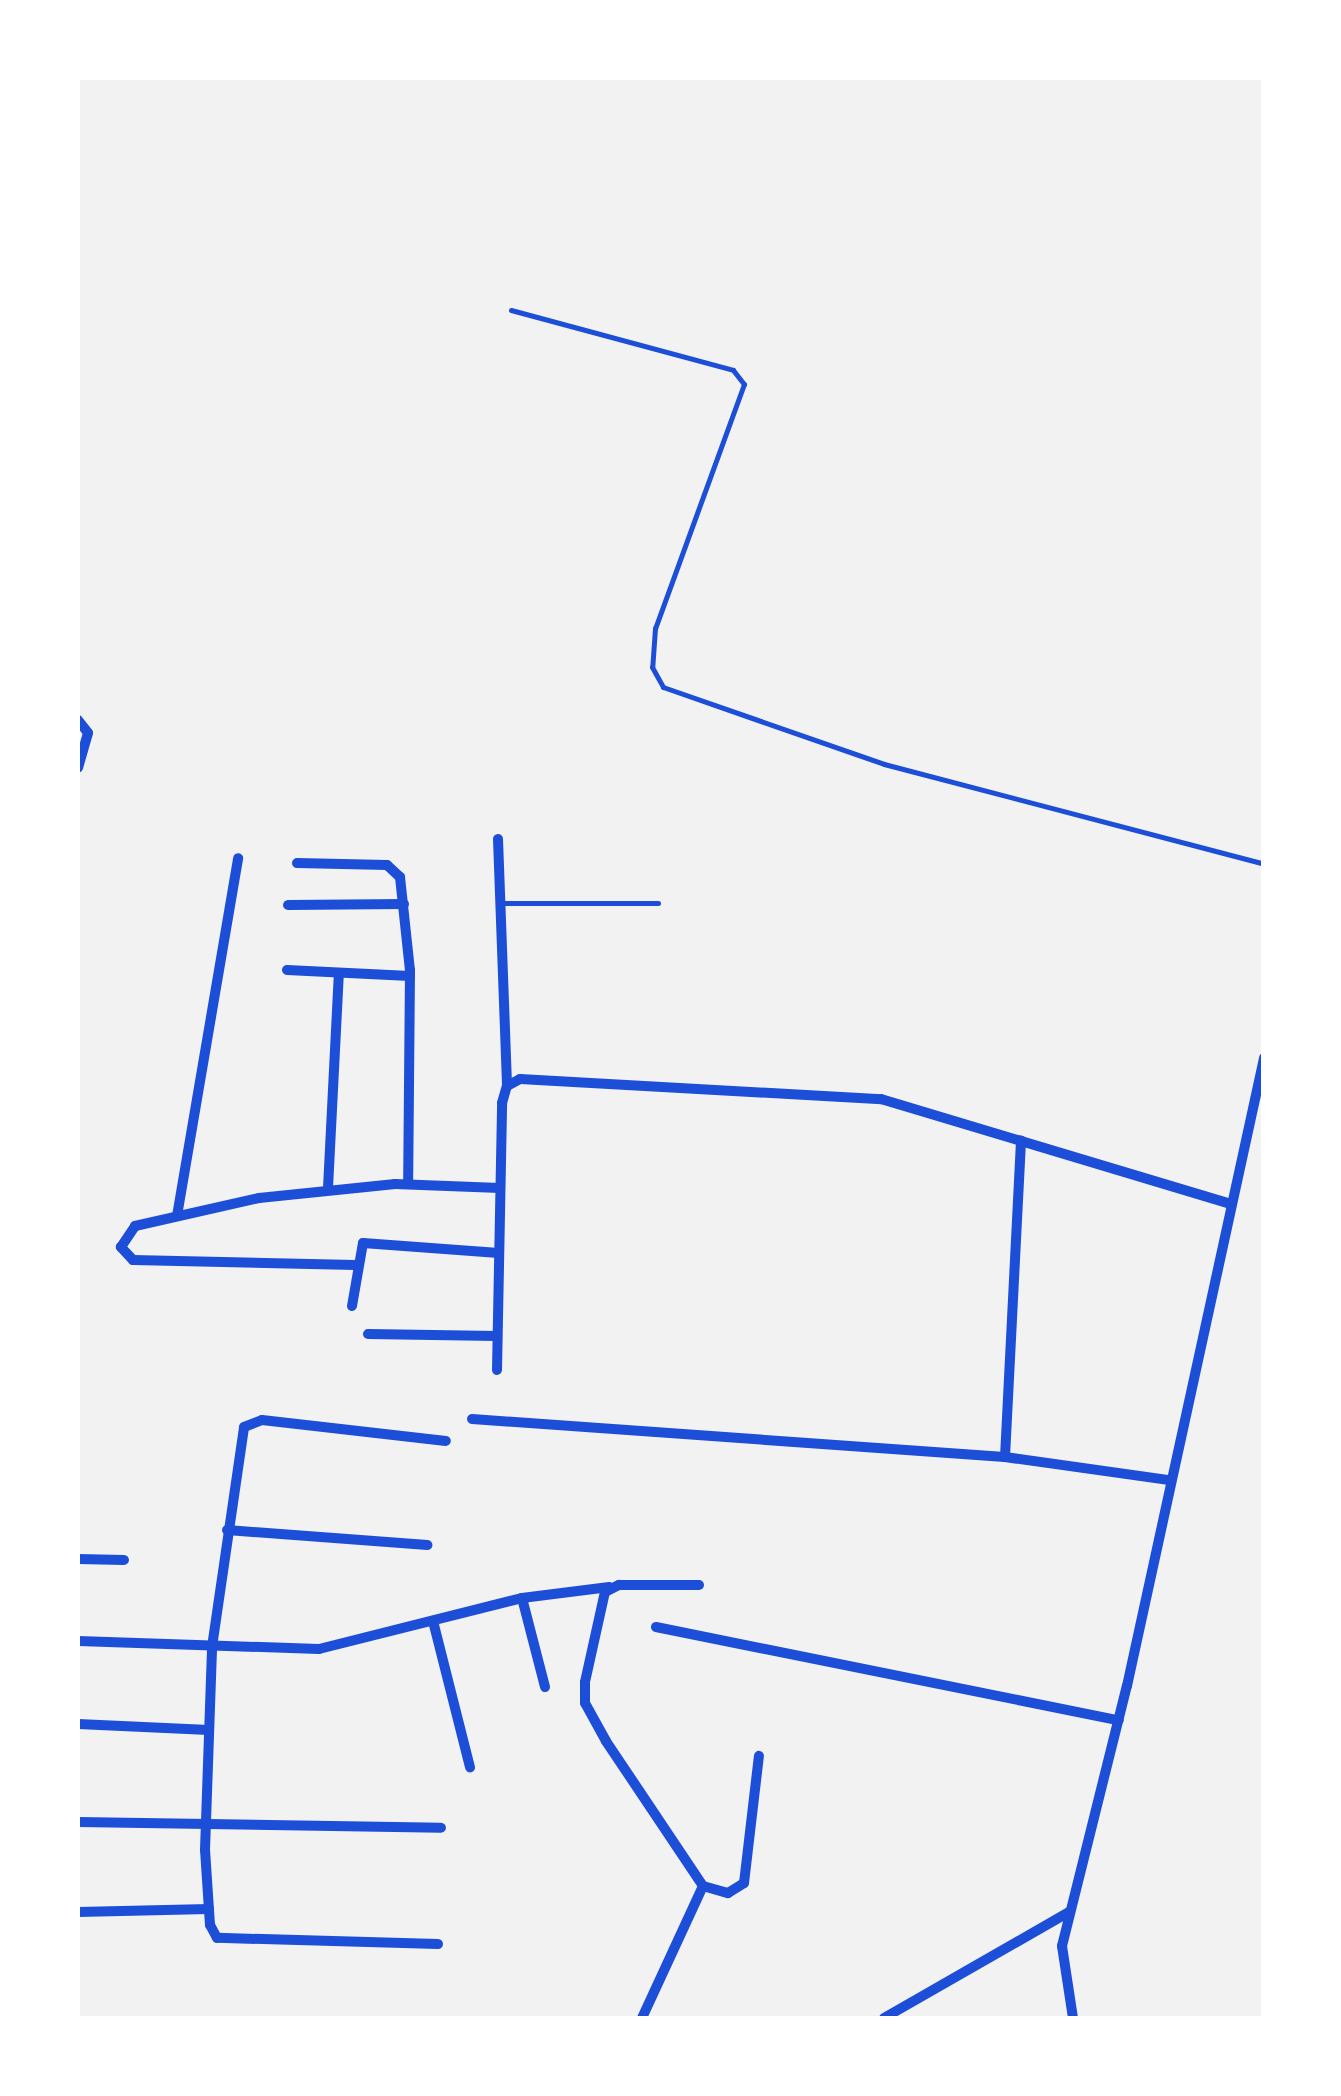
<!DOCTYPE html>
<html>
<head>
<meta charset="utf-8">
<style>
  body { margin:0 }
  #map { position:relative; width:1341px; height:2096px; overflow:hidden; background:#f2f2f2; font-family:Manrope,sans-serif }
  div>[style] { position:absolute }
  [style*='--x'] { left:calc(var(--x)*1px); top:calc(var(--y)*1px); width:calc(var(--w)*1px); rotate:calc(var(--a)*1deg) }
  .service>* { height:5px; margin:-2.5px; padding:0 2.5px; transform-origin:2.5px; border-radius:2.5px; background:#1d4ed8 }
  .minor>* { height:10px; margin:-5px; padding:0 5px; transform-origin:5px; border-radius:5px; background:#1d4ed8 }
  span { translate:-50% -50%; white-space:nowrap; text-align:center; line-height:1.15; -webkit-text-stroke:10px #fff; paint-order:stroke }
  .frame { position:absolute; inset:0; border:80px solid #fff; pointer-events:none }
</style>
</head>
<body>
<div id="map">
  <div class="service">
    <div style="--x:511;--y:310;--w:230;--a:15.1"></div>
    <div style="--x:733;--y:370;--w:18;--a:52"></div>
    <div style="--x:744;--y:384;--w:260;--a:110"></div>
    <div style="--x:655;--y:628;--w:39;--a:94"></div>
    <div style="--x:652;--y:667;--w:23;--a:61"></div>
    <div style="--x:663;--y:687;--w:234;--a:19.2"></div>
    <div style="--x:884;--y:764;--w:393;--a:14.7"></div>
    <div style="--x:503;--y:903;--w:155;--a:0"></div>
  </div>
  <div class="minor">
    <div style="--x:78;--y:720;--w:16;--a:52"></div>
    <div style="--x:88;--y:733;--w:36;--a:106"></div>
    <div style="--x:498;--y:839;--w:247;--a:87.9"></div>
    <div style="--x:297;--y:863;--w:90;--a:1.3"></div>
    <div style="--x:387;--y:865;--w:18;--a:43"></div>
    <div style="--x:400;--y:877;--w:94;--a:83.9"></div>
    <div style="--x:410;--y:970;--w:214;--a:90.5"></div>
    <div style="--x:288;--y:905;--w:116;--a:-0.5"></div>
    <div style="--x:287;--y:970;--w:123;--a:2.8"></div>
    <div style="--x:328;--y:1188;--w:215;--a:-87.1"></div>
    <div style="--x:177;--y:1216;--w:363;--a:-80.3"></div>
    <div style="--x:355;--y:1265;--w:222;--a:-178.7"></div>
    <div style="--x:133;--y:1260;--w:18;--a:-133"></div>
    <div style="--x:121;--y:1247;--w:25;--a:-56"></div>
    <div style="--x:135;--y:1226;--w:127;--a:-12.7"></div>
    <div style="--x:259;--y:1198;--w:137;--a:-5.9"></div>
    <div style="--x:395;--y:1184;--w:105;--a:2.2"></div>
    <div style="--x:352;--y:1306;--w:64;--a:-80.1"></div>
    <div style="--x:363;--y:1243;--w:136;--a:4.2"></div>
    <div style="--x:368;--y:1334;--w:129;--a:0.9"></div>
    <div style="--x:497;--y:1370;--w:267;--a:-88.9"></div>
    <div style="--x:502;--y:1103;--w:18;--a:-74"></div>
    <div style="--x:507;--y:1086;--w:15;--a:-28"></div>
    <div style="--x:520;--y:1079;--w:362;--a:3.2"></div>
    <div style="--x:881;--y:1099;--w:364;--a:16.7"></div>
    <div style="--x:472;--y:1419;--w:534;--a:4.08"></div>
    <div style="--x:1005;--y:1457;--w:166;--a:8"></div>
    <div style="--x:1005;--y:1457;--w:317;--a:-87.1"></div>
    <div style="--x:227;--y:1530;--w:201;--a:4.3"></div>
    <div style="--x:78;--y:1559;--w:46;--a:1.2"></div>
    <div style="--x:522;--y:1598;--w:92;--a:75.5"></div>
    <div style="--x:433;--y:1621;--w:151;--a:75.8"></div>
    <div style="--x:656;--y:1627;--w:472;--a:11.4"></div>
    <div style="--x:78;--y:1641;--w:241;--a:1.9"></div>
    <div style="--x:319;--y:1649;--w:209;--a:-14.1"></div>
    <div style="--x:522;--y:1598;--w:88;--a:-7.2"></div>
    <div style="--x:78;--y:1724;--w:131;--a:2.6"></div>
    <div style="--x:78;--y:1822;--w:363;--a:0.9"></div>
    <div style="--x:703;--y:1886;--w:26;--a:16"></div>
    <div style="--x:728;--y:1893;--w:19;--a:-32"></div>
    <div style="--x:744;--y:1883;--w:128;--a:-83.3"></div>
    <div style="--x:78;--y:1912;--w:131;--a:-1.3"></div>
    <div style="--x:438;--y:1944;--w:221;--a:-178.4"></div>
    <div style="--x:217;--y:1938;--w:15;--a:-118"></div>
    <div style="--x:210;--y:1925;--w:75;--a:-93.8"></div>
    <div style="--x:205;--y:1850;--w:203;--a:-88"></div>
    <div style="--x:212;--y:1647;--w:222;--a:-81.7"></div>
    <div style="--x:244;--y:1427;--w:19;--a:-21"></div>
    <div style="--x:262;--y:1420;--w:185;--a:6.5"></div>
    <div style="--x:642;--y:2018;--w:145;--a:-65.2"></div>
    <div style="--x:703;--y:1886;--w:174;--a:-123.8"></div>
    <div style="--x:606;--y:1741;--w:43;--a:-118.9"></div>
    <div style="--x:585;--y:1703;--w:21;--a:-90"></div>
    <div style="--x:585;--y:1682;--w:92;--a:-77.5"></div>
    <div style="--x:605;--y:1592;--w:16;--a:-27"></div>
    <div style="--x:619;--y:1585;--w:80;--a:0"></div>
    <div style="--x:884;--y:2018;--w:213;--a:-29.8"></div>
    <div style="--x:1073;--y:2018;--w:73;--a:-98.7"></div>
    <div style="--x:1062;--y:1946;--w:268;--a:-76"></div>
    <div style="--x:1127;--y:1686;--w:643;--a:-77.69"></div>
  </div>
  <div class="frame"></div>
</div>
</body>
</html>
